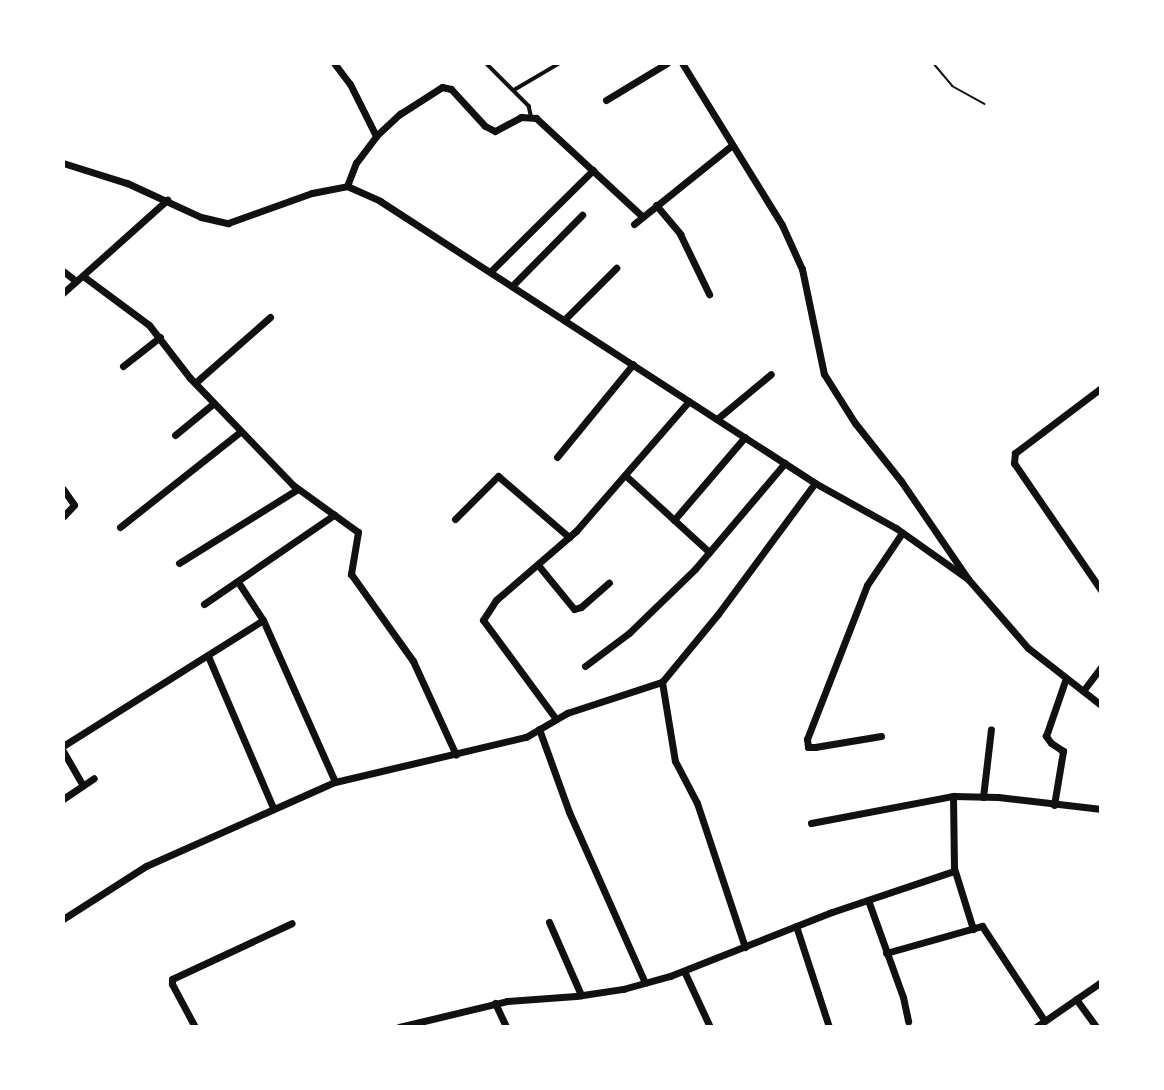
<!DOCTYPE html>
<html>
<head>
<meta charset="utf-8">
<style>
  body { margin:0 }
  #map { position:relative; width:1164px; height:1090px; overflow:hidden; background:#fff; font-family:Quicksand,sans-serif }
  div>[style] { position:absolute }
  [style*='--x'] { left:calc(var(--x)*1px); top:calc(var(--y)*1px); width:calc(var(--w)*1px); rotate:calc(var(--a)*1deg) }
  .path>* { height:2px; margin:-1px; padding:0 1px; transform-origin:1px; border-radius:1px; background:#111 }
  .service>* { height:3.5px; margin:-1.75px; padding:0 1.75px; transform-origin:1.75px; border-radius:1.75px; background:#111 }
  .minor>* { height:7px; margin:-3.5px; padding:0 3.5px; transform-origin:3.5px; border-radius:3.5px; background:#111 }
  span { translate:-50% -50%; white-space:nowrap; text-align:center; line-height:1.15; -webkit-text-stroke:5px #fff; paint-order:stroke }
  .frame { position:absolute; inset:0; border:65px solid #fff; pointer-events:none }
</style>
</head>
<body>
<div id="map">
  <div class="path">
    <div style="--x:933;--y:63;--w:30;--a:50"></div>
    <div style="--x:952;--y:86;--w:37;--a:29"></div>
  </div>
  <div class="service">
    <div style="--x:486;--y:63;--w:61;--a:45"></div>
    <div style="--x:529;--y:106;--w:9;--a:77"></div>
    <div style="--x:514;--y:90;--w:53;--a:-30.4"></div>
  </div>
  <div class="minor">
    <div style="--x:334;--y:63;--w:26;--a:53"></div>
    <div style="--x:350;--y:84;--w:58;--a:63.4"></div>
    <div style="--x:682;--y:63;--w:190;--a:58.3"></div>
    <div style="--x:782;--y:225;--w:48;--a:65.6"></div>
    <div style="--x:802;--y:269;--w:107;--a:78.2"></div>
    <div style="--x:824;--y:374;--w:58;--a:57.7"></div>
    <div style="--x:855;--y:423;--w:74;--a:51.6"></div>
    <div style="--x:901;--y:481;--w:119;--a:55.6"></div>
    <div style="--x:968;--y:579;--w:91;--a:49"></div>
    <div style="--x:1028;--y:648;--w:93;--a:38"></div>
    <div style="--x:606;--y:100;--w:71;--a:-31.2"></div>
    <div style="--x:63;--y:163;--w:67;--a:17.4"></div>
    <div style="--x:127;--y:183;--w:81;--a:24.7"></div>
    <div style="--x:201;--y:217;--w:28;--a:13"></div>
    <div style="--x:228;--y:223;--w:89;--a:-19.7"></div>
    <div style="--x:312;--y:193;--w:36;--a:-11"></div>
    <div style="--x:347;--y:186;--w:36;--a:24"></div>
    <div style="--x:380;--y:201;--w:518;--a:32.95"></div>
    <div style="--x:815;--y:483;--w:93;--a:29.1"></div>
    <div style="--x:896;--y:528;--w:88;--a:35.3"></div>
    <div style="--x:347;--y:186;--w:25;--a:-69"></div>
    <div style="--x:356;--y:163;--w:34;--a:-53"></div>
    <div style="--x:376;--y:136;--w:33;--a:-43"></div>
    <div style="--x:400;--y:114;--w:50;--a:-32.7"></div>
    <div style="--x:442;--y:87;--w:9;--a:13"></div>
    <div style="--x:451;--y:89;--w:50;--a:47.4"></div>
    <div style="--x:485;--y:126;--w:11;--a:27"></div>
    <div style="--x:495;--y:131;--w:30;--a:-28"></div>
    <div style="--x:521;--y:117;--w:15;--a:4"></div>
    <div style="--x:536;--y:118;--w:144;--a:42.8"></div>
    <div style="--x:656;--y:205;--w:38;--a:50"></div>
    <div style="--x:680;--y:234;--w:67;--a:64.2"></div>
    <div style="--x:634;--y:224;--w:124;--a:-38.8"></div>
    <div style="--x:63;--y:271;--w:16;--a:38"></div>
    <div style="--x:490;--y:272;--w:145;--a:-44.7"></div>
    <div style="--x:83;--y:276;--w:82;--a:36.6"></div>
    <div style="--x:149;--y:325;--w:67;--a:52.3"></div>
    <div style="--x:190;--y:378;--w:149;--a:46.1"></div>
    <div style="--x:293;--y:485;--w:80;--a:35.9"></div>
    <div style="--x:358;--y:532;--w:43;--a:99.5"></div>
    <div style="--x:351;--y:574;--w:107;--a:54.5"></div>
    <div style="--x:413;--y:661;--w:103;--a:65.4"></div>
    <div style="--x:512;--y:286;--w:100;--a:-45.4"></div>
    <div style="--x:63;--y:293;--w:140;--a:-41.8"></div>
    <div style="--x:564;--y:320;--w:74;--a:-45"></div>
    <div style="--x:123;--y:366;--w:47;--a:-38.1"></div>
    <div style="--x:195;--y:383;--w:100;--a:-41.3"></div>
    <div style="--x:1101;--y:388;--w:108;--a:142.9"></div>
    <div style="--x:1015;--y:453;--w:10;--a:96"></div>
    <div style="--x:1014;--y:463;--w:154;--a:55.6"></div>
    <div style="--x:717;--y:419;--w:70;--a:-39.8"></div>
    <div style="--x:175;--y:435;--w:50;--a:-39.4"></div>
    <div style="--x:557;--y:457;--w:120;--a:-50.7"></div>
    <div style="--x:625;--y:475;--w:114;--a:42.5"></div>
    <div style="--x:63;--y:489;--w:19;--a:55"></div>
    <div style="--x:74;--y:505;--w:16;--a:133"></div>
    <div style="--x:455;--y:519;--w:61;--a:-45"></div>
    <div style="--x:498;--y:476;--w:94;--a:40.7"></div>
    <div style="--x:674;--y:520;--w:109;--a:-49.5"></div>
    <div style="--x:120;--y:527;--w:153;--a:-38.4"></div>
    <div style="--x:179;--y:563;--w:140;--a:-31.9"></div>
    <div style="--x:538;--y:565;--w:57;--a:50.7"></div>
    <div style="--x:574;--y:609;--w:7;--a:-16"></div>
    <div style="--x:581;--y:607;--w:37;--a:-41"></div>
    <div style="--x:238;--y:582;--w:45;--a:56.7"></div>
    <div style="--x:263;--y:620;--w:177;--a:66"></div>
    <div style="--x:204;--y:604;--w:158;--a:-34.4"></div>
    <div style="--x:208;--y:656;--w:165;--a:66.8"></div>
    <div style="--x:585;--y:666;--w:55;--a:-36.9"></div>
    <div style="--x:629;--y:633;--w:92;--a:-44.1"></div>
    <div style="--x:695;--y:569;--w:139;--a:-49.7"></div>
    <div style="--x:662;--y:682;--w:80;--a:80.7"></div>
    <div style="--x:675;--y:761;--w:47;--a:62.4"></div>
    <div style="--x:697;--y:803;--w:152;--a:71.6"></div>
    <div style="--x:1083;--y:691;--w:30;--a:-53"></div>
    <div style="--x:556;--y:719;--w:123;--a:-126.4"></div>
    <div style="--x:483;--y:620;--w:24;--a:-57"></div>
    <div style="--x:496;--y:600;--w:106;--a:-40.8"></div>
    <div style="--x:576;--y:531;--w:172;--a:-49"></div>
    <div style="--x:539;--y:729;--w:88;--a:70.1"></div>
    <div style="--x:569;--y:812;--w:187;--a:66"></div>
    <div style="--x:881;--y:736;--w:67;--a:170.5"></div>
    <div style="--x:815;--y:747;--w:7;--a:180"></div>
    <div style="--x:808;--y:747;--w:8;--a:-97"></div>
    <div style="--x:807;--y:739;--w:165;--a:-68.7"></div>
    <div style="--x:867;--y:585;--w:63;--a:-56.1"></div>
    <div style="--x:63;--y:746;--w:236;--a:-32.2"></div>
    <div style="--x:63;--y:751;--w:39;--a:60"></div>
    <div style="--x:953;--y:796;--w:72;--a:89.2"></div>
    <div style="--x:954;--y:868;--w:64;--a:72.7"></div>
    <div style="--x:983;--y:797;--w:68;--a:-83.3"></div>
    <div style="--x:63;--y:799;--w:37;--a:-34"></div>
    <div style="--x:1054;--y:805;--w:55;--a:-80.5"></div>
    <div style="--x:1063;--y:751;--w:14;--a:-146"></div>
    <div style="--x:1051;--y:743;--w:9;--a:-126"></div>
    <div style="--x:1046;--y:736;--w:61;--a:-71"></div>
    <div style="--x:811;--y:823;--w:145;--a:-10.8"></div>
    <div style="--x:953;--y:796;--w:45;--a:1.3"></div>
    <div style="--x:998;--y:797;--w:104;--a:6.6"></div>
    <div style="--x:868;--y:900;--w:103;--a:70.2"></div>
    <div style="--x:903;--y:997;--w:25;--a:78"></div>
    <div style="--x:63;--y:919;--w:98;--a:-32.6"></div>
    <div style="--x:146;--y:866;--w:207;--a:-24"></div>
    <div style="--x:335;--y:782;--w:196;--a:-13.3"></div>
    <div style="--x:526;--y:737;--w:48;--a:-30.3"></div>
    <div style="--x:567;--y:713;--w:100;--a:-18.1"></div>
    <div style="--x:662;--y:682;--w:88;--a:-50.5"></div>
    <div style="--x:718;--y:614;--w:163;--a:-53.5"></div>
    <div style="--x:549;--y:922;--w:80;--a:66.3"></div>
    <div style="--x:796;--y:926;--w:106;--a:71.9"></div>
    <div style="--x:886;--y:953;--w:100;--a:-15.7"></div>
    <div style="--x:982;--y:926;--w:113;--a:56.6"></div>
    <div style="--x:684;--y:971;--w:62;--a:65.1"></div>
    <div style="--x:1076;--y:999;--w:34;--a:54"></div>
    <div style="--x:495;--y:1003;--w:26;--a:65"></div>
    <div style="--x:195;--y:1027;--w:49;--a:-118.1"></div>
    <div style="--x:172;--y:984;--w:5;--a:-90"></div>
    <div style="--x:172;--y:979;--w:132;--a:-25"></div>
    <div style="--x:399;--y:1027;--w:111;--a:-13.5"></div>
    <div style="--x:507;--y:1001;--w:69;--a:-4.1"></div>
    <div style="--x:576;--y:996;--w:48;--a:-8.5"></div>
    <div style="--x:623;--y:989;--w:49;--a:-15.5"></div>
    <div style="--x:670;--y:976;--w:174;--a:-21.6"></div>
    <div style="--x:832;--y:912;--w:129;--a:-18.6"></div>
    <div style="--x:1036;--y:1027;--w:79;--a:-34.7"></div>
  </div>
  <div class="frame"></div>
</div>
</body>
</html>
